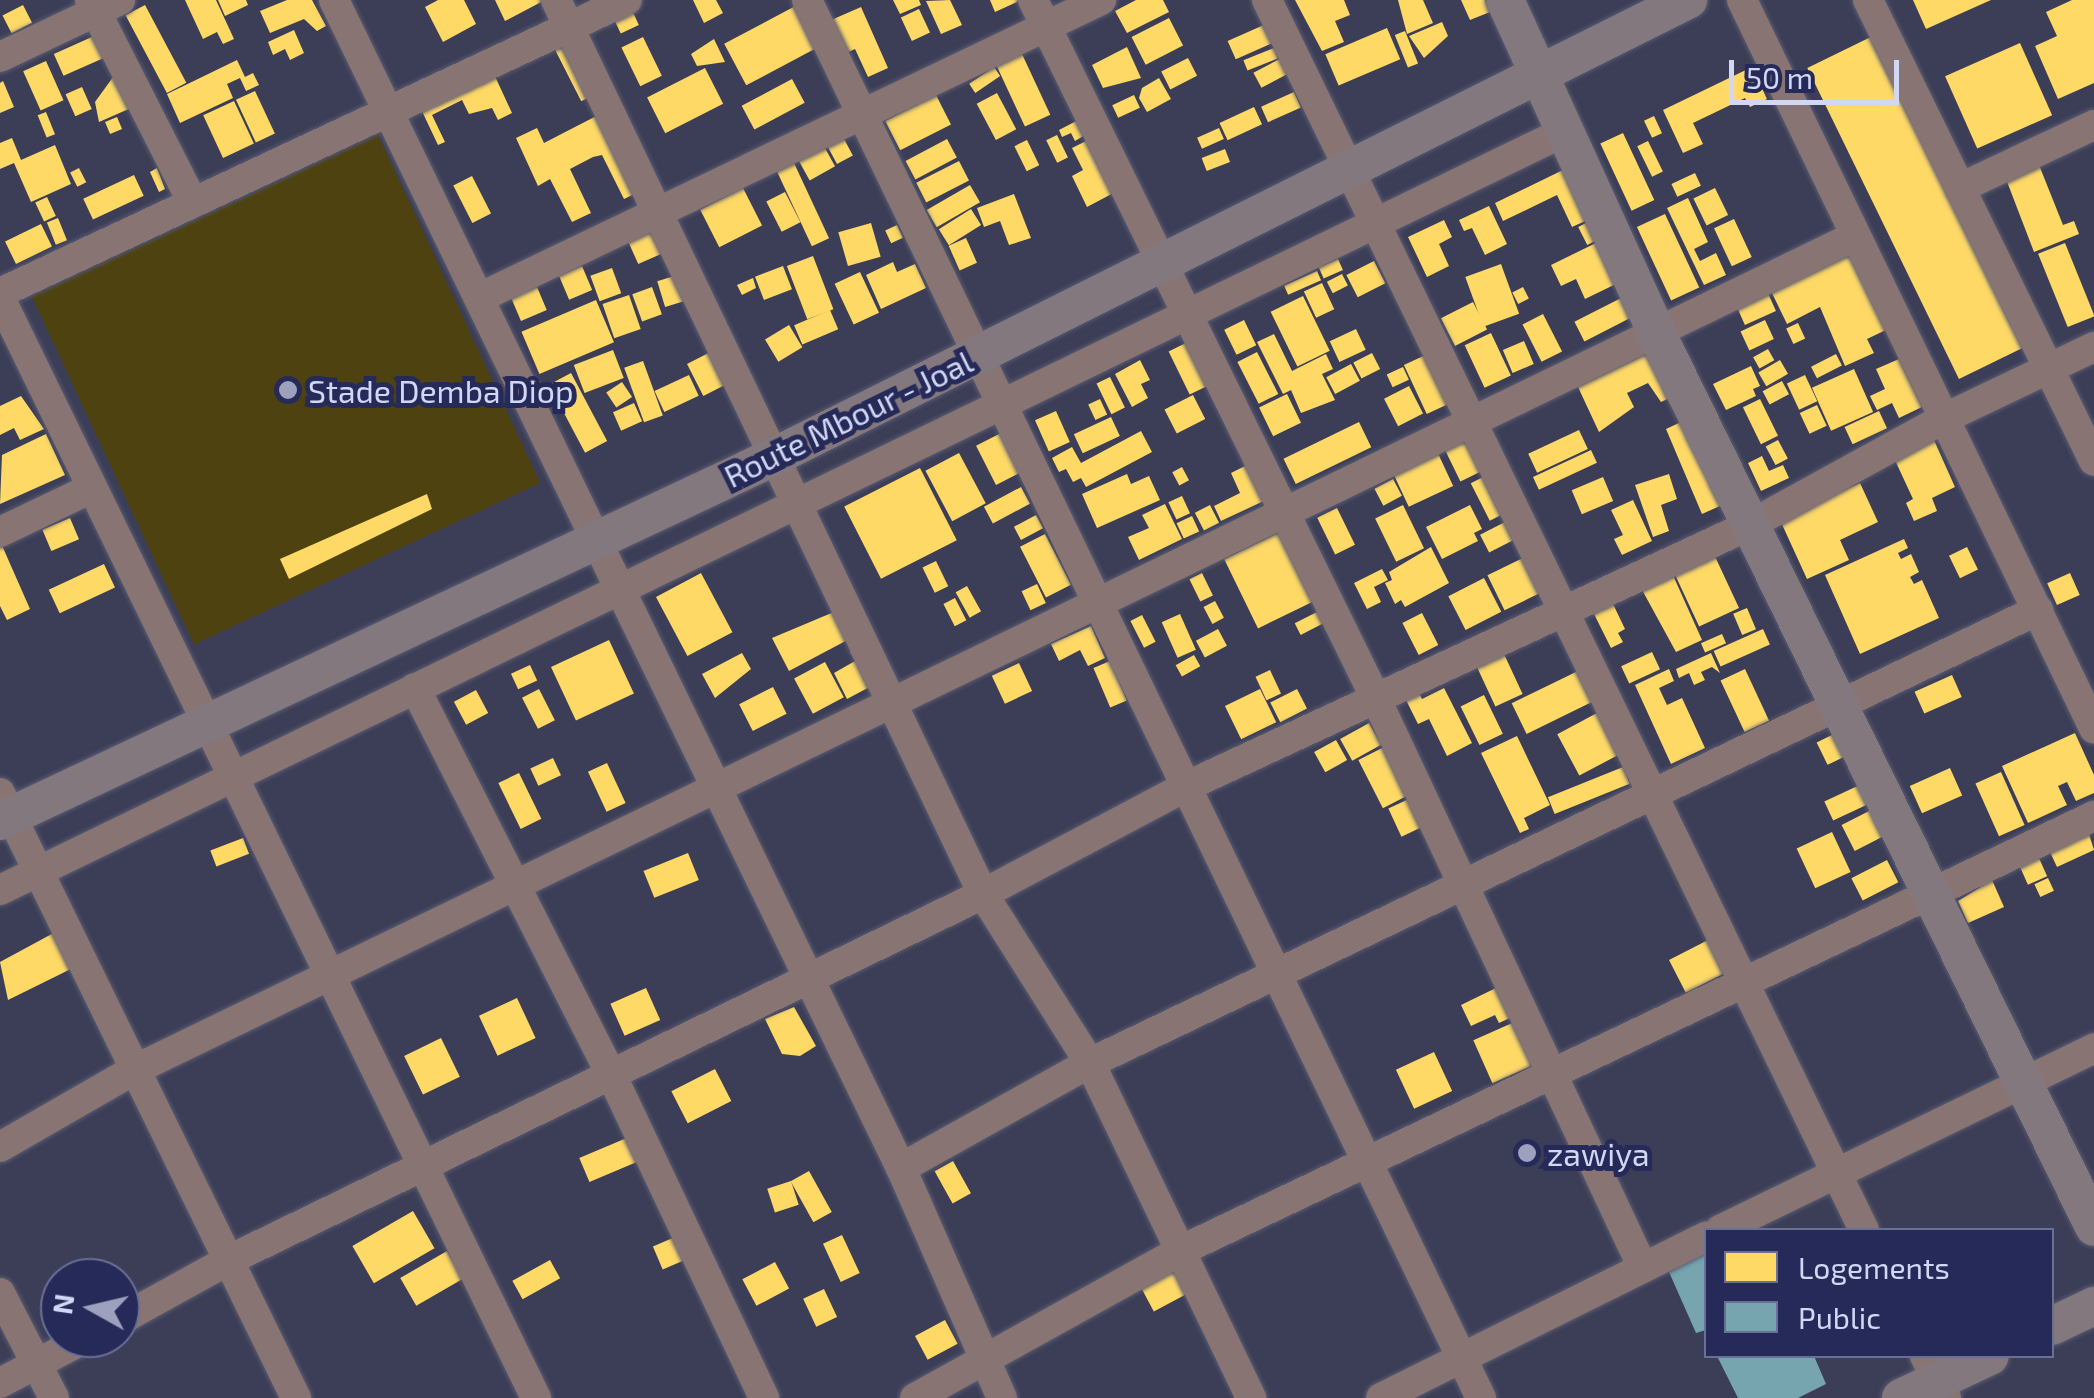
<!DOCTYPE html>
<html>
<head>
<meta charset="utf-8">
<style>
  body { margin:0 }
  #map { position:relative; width:2094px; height:1398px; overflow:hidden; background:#3c3e57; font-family:"Exo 2",sans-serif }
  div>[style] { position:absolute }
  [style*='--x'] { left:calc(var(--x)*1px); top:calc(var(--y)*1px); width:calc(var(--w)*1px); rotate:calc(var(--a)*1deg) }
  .green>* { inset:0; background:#4e4310; transform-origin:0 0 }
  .homes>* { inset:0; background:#ffd966; transform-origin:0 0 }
  .public>* { inset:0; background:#76a5af }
  .roads { filter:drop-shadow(0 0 2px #595b71) drop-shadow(0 0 2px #595b71) }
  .minor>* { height:30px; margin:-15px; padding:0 15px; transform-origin:15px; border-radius:15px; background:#877473 }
  .major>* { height:38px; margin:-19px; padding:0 19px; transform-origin:19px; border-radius:19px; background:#83787e }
  .dots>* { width:28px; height:28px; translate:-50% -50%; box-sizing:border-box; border:5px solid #262a58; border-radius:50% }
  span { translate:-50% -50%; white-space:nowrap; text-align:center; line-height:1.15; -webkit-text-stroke:10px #262a58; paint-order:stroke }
  .poi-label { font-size:32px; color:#d1d7f4 }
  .left { translate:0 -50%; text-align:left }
  .street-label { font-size:32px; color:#d1d7f4 }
  .legend { position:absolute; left:1704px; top:1228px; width:350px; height:130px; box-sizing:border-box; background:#262a58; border:2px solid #6a6f96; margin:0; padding:12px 18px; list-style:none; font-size:30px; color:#d1d7f4 }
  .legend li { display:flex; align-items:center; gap:20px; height:50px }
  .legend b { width:50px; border:2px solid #6a6f96 }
  .north { position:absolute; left:40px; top:1258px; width:100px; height:100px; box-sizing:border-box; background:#262a58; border:2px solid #6a6f96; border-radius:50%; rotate:278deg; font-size:28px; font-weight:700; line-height:40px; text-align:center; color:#d1d7f4 }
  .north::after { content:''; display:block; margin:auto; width:35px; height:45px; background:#9da1bd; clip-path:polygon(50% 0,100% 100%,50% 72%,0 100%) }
  .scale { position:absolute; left:1729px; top:60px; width:170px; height:45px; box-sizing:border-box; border:5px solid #d1d7f4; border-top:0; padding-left:12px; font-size:30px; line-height:35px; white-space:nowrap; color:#d1d7f4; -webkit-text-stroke:8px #262a58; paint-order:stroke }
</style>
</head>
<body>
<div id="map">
  <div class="green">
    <div style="left:378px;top:135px;width:384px;height:382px;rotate:65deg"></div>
  </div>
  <div class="homes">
    <div style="clip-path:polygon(185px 0,216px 0,234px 39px,223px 44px,217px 32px,203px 39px)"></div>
    <div style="clip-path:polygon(218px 0,246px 0,248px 5px,225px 16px)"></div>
    <div style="clip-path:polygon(287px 0,312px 0,326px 26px,317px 31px,304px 19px,270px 33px,260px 11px)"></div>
    <div style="clip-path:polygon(438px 0,464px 0,476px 24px,443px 42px,425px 7px)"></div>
    <div style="clip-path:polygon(495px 0,545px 0,505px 21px)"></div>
    <div style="clip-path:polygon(693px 0,716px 0,723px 13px,704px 23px)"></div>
    <div style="clip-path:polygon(893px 0,919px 0,921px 5px,900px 14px)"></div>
    <div style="clip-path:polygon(950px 0,962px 25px,941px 34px,926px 1px)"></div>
    <div style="clip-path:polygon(990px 0,1021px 0,995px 12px)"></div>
    <div style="clip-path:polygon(1136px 0,1163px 0,1169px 12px,1127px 33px,1115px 11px)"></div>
    <div style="clip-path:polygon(1295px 0,1344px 0,1350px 15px,1335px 21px,1344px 42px,1322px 51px)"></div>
    <div style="clip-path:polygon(1398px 0,1423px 0,1433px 23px,1407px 34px)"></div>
    <div style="clip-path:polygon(1461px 0,1485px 0,1490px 12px,1470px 20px)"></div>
    <div style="clip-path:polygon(1913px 0,1991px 0,1926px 29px)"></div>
    <div style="clip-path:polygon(2072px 0,2094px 0,2094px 83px,2058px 99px,2035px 46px,2057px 36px,2046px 12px)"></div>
    <div style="left:801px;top:3px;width:47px;height:87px;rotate:62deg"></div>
    <div style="left:23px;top:5px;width:20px;height:23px;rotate:63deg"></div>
    <div style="left:145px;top:5px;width:88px;height:22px;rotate:62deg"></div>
    <div style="left:630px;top:6px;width:21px;height:20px;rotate:65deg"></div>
    <div style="clip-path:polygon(861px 7px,888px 68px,868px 77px,855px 49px,844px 54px,829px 21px)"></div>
    <div style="left:919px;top:9px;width:26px;height:20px;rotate:65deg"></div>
    <div style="left:1169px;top:18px;width:31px;height:42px;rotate:63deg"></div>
    <div style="clip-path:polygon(1442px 22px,1448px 36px,1424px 58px,1409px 36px)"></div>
    <div style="left:1266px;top:24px;width:20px;height:42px;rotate:66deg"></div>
    <div style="left:1387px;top:28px;width:34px;height:67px;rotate:67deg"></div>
    <div style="clip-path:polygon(294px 30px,304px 53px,290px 60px,285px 49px,273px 55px,268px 42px)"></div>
    <div style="left:1405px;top:31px;width:35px;height:11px;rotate:68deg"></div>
    <div style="left:1881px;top:32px;width:346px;height:82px;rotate:64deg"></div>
    <div style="left:94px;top:36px;width:24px;height:44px;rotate:66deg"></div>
    <div style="left:566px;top:36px;width:65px;height:16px;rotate:63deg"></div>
    <div style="left:643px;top:37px;width:43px;height:24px;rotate:64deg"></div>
    <div style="clip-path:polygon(714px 39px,725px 62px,697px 66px,691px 54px)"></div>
    <div style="left:2020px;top:43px;width:79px;height:82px;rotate:66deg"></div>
    <div style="clip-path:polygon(1127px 47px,1141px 78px,1103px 88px,1092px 65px)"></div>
    <div style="left:1274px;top:48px;width:11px;height:33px;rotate:68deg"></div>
    <div style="left:1022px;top:54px;width:67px;height:28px;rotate:65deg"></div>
    <div style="left:1287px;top:55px;width:17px;height:38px;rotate:62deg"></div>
    <div style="left:1188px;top:58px;width:20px;height:30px;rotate:63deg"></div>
    <div style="clip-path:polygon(237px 60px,245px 77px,253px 73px,259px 85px,246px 91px,240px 78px,227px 84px,233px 98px,180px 123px,167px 94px)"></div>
    <div style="left:46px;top:61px;width:43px;height:25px;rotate:66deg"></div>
    <div style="left:994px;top:67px;width:11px;height:30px;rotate:56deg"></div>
    <div style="clip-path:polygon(1752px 67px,1767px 99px,1750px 107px,1745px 98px,1693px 123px,1703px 144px,1683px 153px,1663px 110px)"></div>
    <div style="left:705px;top:68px;width:40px;height:65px;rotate:63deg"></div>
    <div style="clip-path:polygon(493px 72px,512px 113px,498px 120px,492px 108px,469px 114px,462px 100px,432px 115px,445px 142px,438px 145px,420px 107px)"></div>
    <div style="clip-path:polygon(116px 73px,131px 108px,99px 122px,95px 102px)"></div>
    <div style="clip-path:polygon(1159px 78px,1171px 99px,1147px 112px,1139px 98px,1142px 88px)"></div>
    <div style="left:792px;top:79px;width:27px;height:57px;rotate:62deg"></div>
    <div style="clip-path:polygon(3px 81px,14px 107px,0 113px,0 83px)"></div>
    <div style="left:82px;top:87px;width:24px;height:18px;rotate:66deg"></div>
    <div style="left:255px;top:91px;width:47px;height:21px;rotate:65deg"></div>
    <div style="left:1294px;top:92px;width:17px;height:36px;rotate:66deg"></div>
    <div style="left:997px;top:93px;width:41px;height:23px;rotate:62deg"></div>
    <div style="left:936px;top:95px;width:33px;height:57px;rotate:63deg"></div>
    <div style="left:1134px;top:95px;width:14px;height:24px;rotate:65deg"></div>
    <div style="left:234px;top:101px;width:47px;height:34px;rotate:65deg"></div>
    <div style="left:1254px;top:107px;width:19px;height:38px;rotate:65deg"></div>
    <div style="clip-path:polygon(606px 111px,645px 189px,624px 199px,602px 155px,593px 157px,570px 169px,591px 213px,572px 222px,550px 179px,538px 186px,516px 138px,537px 128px,544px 143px)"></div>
    <div style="left:46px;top:112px;width:24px;height:9px;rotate:68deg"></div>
    <div style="left:1654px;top:116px;width:19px;height:11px;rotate:65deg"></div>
    <div style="left:117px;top:117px;width:13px;height:13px;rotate:67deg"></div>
    <div style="clip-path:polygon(1082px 118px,1090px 132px,1075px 141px,1071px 133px,1062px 137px,1059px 130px)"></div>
    <div style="left:1219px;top:128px;width:12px;height:24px;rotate:66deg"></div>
    <div style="left:1623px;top:133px;width:74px;height:25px;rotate:65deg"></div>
    <div style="left:1057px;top:135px;width:25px;height:12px;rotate:64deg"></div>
    <div style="left:843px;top:137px;width:21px;height:18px;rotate:62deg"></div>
    <div style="clip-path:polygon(12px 138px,21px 160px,55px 145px,71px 184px,31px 202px,14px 163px,0 169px,0 143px)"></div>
    <div style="clip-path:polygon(1092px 138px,1121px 189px,1087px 207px,1072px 176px,1083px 170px,1072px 148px)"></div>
    <div style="left:947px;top:139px;width:21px;height:47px;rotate:62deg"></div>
    <div style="left:1027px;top:140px;width:28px;height:14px;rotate:64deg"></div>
    <div style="left:821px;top:141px;width:29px;height:29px;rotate:61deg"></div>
    <div style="left:1648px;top:141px;width:34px;height:12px;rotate:64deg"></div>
    <div style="left:1225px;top:149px;width:14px;height:25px;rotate:69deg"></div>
    <div style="left:959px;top:161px;width:22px;height:48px;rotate:63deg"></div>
    <div style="left:794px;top:163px;width:83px;height:19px;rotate:65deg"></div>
    <div style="clip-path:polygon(2039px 165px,2063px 225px,2074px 221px,2079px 234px,2034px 252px,2006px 179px)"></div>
    <div style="left:79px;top:168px;width:16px;height:10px;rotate:63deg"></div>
    <div style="clip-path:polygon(157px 168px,165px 189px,159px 192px,150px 172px)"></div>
    <div style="clip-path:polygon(1565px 169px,1594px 217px,1572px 227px,1557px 195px,1503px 221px,1495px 203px)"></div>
    <div style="left:1695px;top:173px;width:14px;height:26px;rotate:65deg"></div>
    <div style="left:134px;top:175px;width:23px;height:56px;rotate:65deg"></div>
    <div style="left:472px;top:176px;width:42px;height:21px;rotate:63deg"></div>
    <div style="left:970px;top:185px;width:20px;height:50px;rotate:60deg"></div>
    <div style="left:743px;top:188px;width:42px;height:48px;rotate:63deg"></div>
    <div style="left:1715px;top:188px;width:30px;height:24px;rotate:64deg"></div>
    <div style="left:785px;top:192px;width:34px;height:21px;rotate:63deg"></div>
    <div style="clip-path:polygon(1014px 194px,1031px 238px,1009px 245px,1000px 221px,984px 227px,977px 208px)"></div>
    <div style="left:47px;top:197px;width:21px;height:13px;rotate:65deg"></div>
    <div style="clip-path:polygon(1688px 198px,1708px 242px,1694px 249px,1700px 261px,1716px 253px,1726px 275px,1704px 285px,1667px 208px)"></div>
    <div style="clip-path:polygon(1489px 206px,1507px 244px,1485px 255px,1472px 228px,1464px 231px,1459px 220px)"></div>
    <div style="left:971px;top:209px;width:19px;height:38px;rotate:58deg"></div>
    <div style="left:1665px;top:214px;width:81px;height:31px;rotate:65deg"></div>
    <div style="left:58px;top:218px;width:24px;height:12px;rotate:68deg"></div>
    <div style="left:1596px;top:218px;width:20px;height:20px;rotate:63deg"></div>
    <div style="left:1734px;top:219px;width:42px;height:22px;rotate:65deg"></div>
    <div style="clip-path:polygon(1444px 220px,1452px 237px,1439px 244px,1449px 266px,1427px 277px,1408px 237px)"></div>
    <div style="left:871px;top:223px;width:35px;height:34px;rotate:74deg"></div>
    <div style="left:41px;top:224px;width:25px;height:40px;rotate:64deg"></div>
    <div style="left:662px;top:224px;width:27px;height:38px;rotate:66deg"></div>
    <div style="left:897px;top:225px;width:14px;height:13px;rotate:65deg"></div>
    <div style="left:966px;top:238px;width:27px;height:19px;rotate:66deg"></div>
    <div style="clip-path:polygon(1600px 241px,1620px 282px,1585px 299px,1576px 279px,1561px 286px,1551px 265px)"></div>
    <div style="left:2065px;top:243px;width:79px;height:29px;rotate:68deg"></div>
    <div style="clip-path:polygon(1850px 248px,1888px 329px,1867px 339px,1874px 353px,1845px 366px,1820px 307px,1787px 324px,1769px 287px)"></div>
    <div style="left:813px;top:256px;width:57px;height:28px;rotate:69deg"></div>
    <div style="left:1338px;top:259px;width:12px;height:21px;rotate:66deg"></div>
    <div style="left:1374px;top:261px;width:25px;height:31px;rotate:63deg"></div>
    <div style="clip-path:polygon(893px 262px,897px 272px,915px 264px,926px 288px,881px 309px,866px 275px)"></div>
    <div style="left:1501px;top:264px;width:53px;height:38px;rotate:70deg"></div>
    <div style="left:582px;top:266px;width:26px;height:25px;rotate:67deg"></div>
    <div style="left:783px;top:266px;width:25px;height:30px;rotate:69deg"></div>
    <div style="left:612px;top:268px;width:27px;height:23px;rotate:70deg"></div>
    <div style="left:1317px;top:271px;width:10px;height:36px;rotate:66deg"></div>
    <div style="left:860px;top:272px;width:45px;height:28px;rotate:65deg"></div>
    <div style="left:684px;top:273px;width:27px;height:28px;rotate:73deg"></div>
    <div style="left:1342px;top:274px;width:13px;height:17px;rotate:63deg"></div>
    <div style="clip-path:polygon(753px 278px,756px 288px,742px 295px,737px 285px)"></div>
    <div style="left:1322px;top:283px;width:29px;height:20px;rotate:65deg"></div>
    <div style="left:537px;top:287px;width:25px;height:28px;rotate:67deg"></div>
    <div style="left:652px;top:287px;width:29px;height:21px;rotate:70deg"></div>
    <div style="left:1523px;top:287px;width:13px;height:12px;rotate:63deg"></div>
    <div style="left:1767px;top:291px;width:22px;height:34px;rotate:66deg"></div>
    <div style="left:629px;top:295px;width:36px;height:28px;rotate:71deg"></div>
    <div style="left:1627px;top:295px;width:22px;height:59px;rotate:63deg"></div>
    <div style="left:1303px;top:296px;width:61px;height:36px;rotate:64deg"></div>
    <div style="left:596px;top:300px;width:46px;height:81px;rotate:67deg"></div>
    <div style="left:1473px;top:302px;width:31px;height:36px;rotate:63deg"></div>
    <div style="left:830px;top:310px;width:21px;height:39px;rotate:67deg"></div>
    <div style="left:1543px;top:314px;width:42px;height:23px;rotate:63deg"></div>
    <div style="left:1244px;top:320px;width:28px;height:22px;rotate:64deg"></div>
    <div style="left:1765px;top:320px;width:21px;height:27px;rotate:65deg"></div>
    <div style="left:1798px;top:323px;width:17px;height:13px;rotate:65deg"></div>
    <div style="left:789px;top:325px;width:26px;height:28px;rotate:59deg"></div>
    <div style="left:1356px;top:329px;width:23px;height:29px;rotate:65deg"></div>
    <div style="left:1491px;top:333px;width:47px;height:29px;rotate:65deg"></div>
    <div style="clip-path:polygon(1274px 334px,1292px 371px,1326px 354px,1333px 369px,1322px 374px,1335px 400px,1301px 413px,1291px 390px,1283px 394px,1257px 342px)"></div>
    <div style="left:1192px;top:340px;width:48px;height:26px;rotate:64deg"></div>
    <div style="left:1524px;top:341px;width:25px;height:23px;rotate:67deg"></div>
    <div style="left:728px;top:343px;width:36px;height:46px;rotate:63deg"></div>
    <div style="clip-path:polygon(1657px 349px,1678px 394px,1661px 402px,1648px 383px,1627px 393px,1634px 407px,1599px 432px,1578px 387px)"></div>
    <div style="left:1768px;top:349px;width:13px;height:17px;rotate:61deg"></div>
    <div style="left:613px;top:350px;width:30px;height:42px;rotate:69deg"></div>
    <div style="left:1257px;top:352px;width:47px;height:22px;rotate:63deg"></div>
    <div style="left:1432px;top:352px;width:54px;height:31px;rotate:65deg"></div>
    <div style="left:1372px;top:353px;width:18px;height:21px;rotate:63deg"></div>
    <div style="left:1836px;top:354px;width:13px;height:28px;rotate:63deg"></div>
    <div style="clip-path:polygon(1899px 359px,1922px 407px,1899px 418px,1892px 403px,1877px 410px,1870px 396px,1885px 389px,1876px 369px)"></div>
    <div style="clip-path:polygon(1140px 360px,1150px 380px,1141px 384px,1148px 398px,1132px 407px,1115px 374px)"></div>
    <div style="left:1780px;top:360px;width:16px;height:25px;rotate:60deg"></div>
    <div style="left:643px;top:361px;width:58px;height:20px;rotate:70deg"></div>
    <div style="left:1351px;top:364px;width:19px;height:28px;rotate:62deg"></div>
    <div style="clip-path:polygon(1751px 366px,1760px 386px,1753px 389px,1756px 396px,1726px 410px,1713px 384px)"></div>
    <div style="left:1403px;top:367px;width:14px;height:18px;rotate:65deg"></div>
    <div style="left:1854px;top:369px;width:47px;height:46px;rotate:66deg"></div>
    <div style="left:571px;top:373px;width:77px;height:25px;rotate:62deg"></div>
    <div style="left:689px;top:375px;width:23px;height:38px;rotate:65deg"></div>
    <div style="left:1805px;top:375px;width:29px;height:20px;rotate:65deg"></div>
    <div style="left:1110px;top:377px;width:34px;height:15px;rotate:64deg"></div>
    <div style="left:1782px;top:381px;width:15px;height:22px;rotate:62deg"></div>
    <div style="left:622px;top:382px;width:18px;height:19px;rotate:56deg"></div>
    <div style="left:1409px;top:386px;width:31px;height:28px;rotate:63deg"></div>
    <div style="left:1287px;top:394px;width:32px;height:31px;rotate:64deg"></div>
    <div style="left:1193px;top:395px;width:27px;height:32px;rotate:63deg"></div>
    <div style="clip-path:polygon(21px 396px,44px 429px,20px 440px,14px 428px,0 435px,0 406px)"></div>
    <div style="left:1100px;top:399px;width:17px;height:13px;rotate:65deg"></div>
    <div style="left:1760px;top:399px;width:41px;height:19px;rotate:64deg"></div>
    <div style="left:634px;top:403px;width:20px;height:23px;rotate:66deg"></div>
    <div style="left:1817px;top:405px;width:23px;height:19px;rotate:65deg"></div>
    <div style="left:1056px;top:411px;width:34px;height:23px;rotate:66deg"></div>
    <div style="left:1879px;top:411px;width:19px;height:38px;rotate:65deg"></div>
    <div style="left:1111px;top:417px;width:21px;height:41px;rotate:65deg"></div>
    <div style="left:1359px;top:422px;width:28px;height:84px;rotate:64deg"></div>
    <div style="clip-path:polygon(1681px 422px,1731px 501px,1702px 514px,1666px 429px)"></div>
    <div style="left:1579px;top:430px;width:21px;height:56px;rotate:65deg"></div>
    <div style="clip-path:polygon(1141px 431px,1152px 452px,1086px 487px,1081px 478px,1073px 482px,1066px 469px,1059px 472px,1052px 458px,1072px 447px,1081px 463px)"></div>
    <div style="left:1001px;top:433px;width:44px;height:28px;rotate:63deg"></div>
    <div style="clip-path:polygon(46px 434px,65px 475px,0 504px,2px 455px)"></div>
    <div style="left:1468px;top:440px;width:34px;height:25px;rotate:64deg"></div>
    <div style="left:1778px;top:440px;width:21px;height:14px;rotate:62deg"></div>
    <div style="clip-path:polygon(1934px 440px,1955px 487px,1932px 498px,1937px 511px,1914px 521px,1906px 503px,1913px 499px,1894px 458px)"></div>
    <div style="left:1435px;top:447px;width:43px;height:49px;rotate:65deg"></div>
    <div style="left:1591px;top:450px;width:14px;height:64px;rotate:65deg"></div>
    <div style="left:959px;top:453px;width:57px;height:38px;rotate:62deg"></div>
    <div style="clip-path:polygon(1762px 456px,1769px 471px,1783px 465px,1789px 478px,1761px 491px,1748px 463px)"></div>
    <div style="clip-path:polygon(1249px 464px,1266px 500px,1221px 521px,1214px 506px,1240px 493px,1231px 473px)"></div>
    <div style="left:1182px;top:467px;width:15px;height:11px;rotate:62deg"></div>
    <div style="left:920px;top:468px;width:81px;height:85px;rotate:63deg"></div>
    <div style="clip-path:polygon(1127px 474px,1131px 484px,1149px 476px,1160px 500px,1097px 528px,1082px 494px)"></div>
    <div style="clip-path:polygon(1669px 474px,1677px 499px,1661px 505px,1669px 531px,1653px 537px,1635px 485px)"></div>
    <div style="left:1485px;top:476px;width:42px;height:16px;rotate:63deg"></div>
    <div style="left:1603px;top:477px;width:26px;height:34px;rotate:67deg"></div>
    <div style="left:1393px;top:479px;width:19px;height:21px;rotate:62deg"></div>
    <div style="clip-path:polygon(1860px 483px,1878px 522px,1840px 540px,1849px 560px,1807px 579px,1780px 520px)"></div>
    <div style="left:1021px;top:487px;width:19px;height:42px;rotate:62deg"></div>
    <div style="clip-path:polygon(427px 494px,432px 509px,289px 579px,280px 559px)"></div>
    <div style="left:1182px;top:496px;width:19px;height:15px;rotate:65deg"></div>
    <div style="clip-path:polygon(1633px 500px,1652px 541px,1622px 555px,1614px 539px,1623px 535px,1611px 510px)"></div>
    <div style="clip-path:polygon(1165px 504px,1182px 539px,1139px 560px,1128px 537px,1149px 528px,1142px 515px)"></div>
    <div style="left:1210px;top:505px;width:20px;height:17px;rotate:63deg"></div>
    <div style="left:1403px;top:505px;width:48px;height:31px;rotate:64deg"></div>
    <div style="clip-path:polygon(1470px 505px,1482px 529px,1474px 533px,1478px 541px,1442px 559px,1426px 527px)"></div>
    <div style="left:1337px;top:508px;width:41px;height:22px;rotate:64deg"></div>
    <div style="left:1036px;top:515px;width:15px;height:25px;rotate:62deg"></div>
    <div style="left:1192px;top:516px;width:17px;height:17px;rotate:65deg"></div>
    <div style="left:70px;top:518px;width:23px;height:30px;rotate:67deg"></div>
    <div style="left:1505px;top:522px;width:20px;height:28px;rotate:63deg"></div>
    <div style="left:1280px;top:532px;width:77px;height:62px;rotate:64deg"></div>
    <div style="left:1045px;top:534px;width:57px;height:28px;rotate:63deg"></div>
    <div style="clip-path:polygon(1904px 539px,1908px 548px,1898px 553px,1901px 559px,1911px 554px,1919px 572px,1910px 577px,1914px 584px,1922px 580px,1939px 618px,1860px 654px,1825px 575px)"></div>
    <div style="clip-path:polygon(0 541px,30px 609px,7px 620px,0 606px)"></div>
    <div style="clip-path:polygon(1431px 547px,1449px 583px,1405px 607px,1401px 600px,1395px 604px,1385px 583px,1392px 580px,1389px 572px)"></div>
    <div style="left:1967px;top:547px;width:25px;height:20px;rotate:64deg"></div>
    <div style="left:1712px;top:550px;width:64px;height:44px;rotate:65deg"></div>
    <div style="left:1527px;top:556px;width:39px;height:44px;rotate:64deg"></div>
    <div style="left:936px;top:561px;width:28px;height:15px;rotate:64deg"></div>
    <div style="left:104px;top:564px;width:26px;height:61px;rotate:65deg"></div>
    <div style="clip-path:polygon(1382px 569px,1388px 580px,1374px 587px,1381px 602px,1367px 609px,1354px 583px)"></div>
    <div style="left:701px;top:573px;width:67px;height:51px;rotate:62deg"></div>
    <div style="left:1202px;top:573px;width:25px;height:14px;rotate:64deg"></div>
    <div style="clip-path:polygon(1672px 573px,1702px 640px,1676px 652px,1641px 588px)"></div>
    <div style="left:2070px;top:573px;width:24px;height:25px;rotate:66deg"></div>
    <div style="left:1484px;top:578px;width:38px;height:40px;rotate:63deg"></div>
    <div style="left:1037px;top:584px;width:21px;height:17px;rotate:65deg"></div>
    <div style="left:967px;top:586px;width:29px;height:13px;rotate:61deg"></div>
    <div style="left:955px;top:598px;width:25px;height:13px;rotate:63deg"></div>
    <div style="left:1215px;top:601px;width:19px;height:13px;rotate:62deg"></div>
    <div style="clip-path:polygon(1613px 604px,1625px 629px,1618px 633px,1623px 642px,1611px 648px,1594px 614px)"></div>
    <div style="left:1747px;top:608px;width:23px;height:15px;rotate:67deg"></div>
    <div style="clip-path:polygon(841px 609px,855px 636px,789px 671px,772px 638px)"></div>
    <div style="left:1317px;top:612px;width:13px;height:25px;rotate:63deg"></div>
    <div style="left:1422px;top:613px;width:36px;height:22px;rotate:63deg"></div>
    <div style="left:1180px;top:614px;width:39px;height:20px;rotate:66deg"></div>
    <div style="left:1142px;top:615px;width:30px;height:13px;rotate:63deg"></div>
    <div style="clip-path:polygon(1091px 626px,1105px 658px,1088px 666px,1080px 650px,1059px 661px,1051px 644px)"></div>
    <div style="left:1218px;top:629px;width:19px;height:25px;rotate:62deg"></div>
    <div style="left:1763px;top:629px;width:17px;height:54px;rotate:66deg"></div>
    <div style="left:1722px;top:634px;width:10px;height:23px;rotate:66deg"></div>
    <div style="left:609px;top:640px;width:59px;height:64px;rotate:65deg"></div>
    <div style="clip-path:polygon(859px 647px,877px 683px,847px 699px,834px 673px,855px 661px,850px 652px)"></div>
    <div style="left:1652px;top:652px;width:19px;height:34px;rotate:65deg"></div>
    <div style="clip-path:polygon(742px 653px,751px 669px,715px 698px,702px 674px)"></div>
    <div style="clip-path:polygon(1711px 653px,1720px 673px,1712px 667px,1701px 672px,1705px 680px,1694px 685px,1689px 673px,1679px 678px,1676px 669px)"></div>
    <div style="left:1504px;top:654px;width:44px;height:30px;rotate:65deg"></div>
    <div style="left:1194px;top:655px;width:13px;height:21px;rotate:61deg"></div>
    <div style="left:1110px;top:661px;width:43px;height:18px;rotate:67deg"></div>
    <div style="left:825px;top:662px;width:40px;height:35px;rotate:62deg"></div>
    <div style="left:1019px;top:663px;width:31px;height:30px;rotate:65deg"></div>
    <div style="left:530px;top:665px;width:17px;height:21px;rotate:65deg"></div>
    <div style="clip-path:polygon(1669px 669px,1674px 681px,1659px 688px,1667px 705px,1682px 698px,1705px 748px,1671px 764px,1635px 685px)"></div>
    <div style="left:1745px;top:669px;width:57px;height:27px;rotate:65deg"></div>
    <div style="left:1270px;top:670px;width:26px;height:16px;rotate:65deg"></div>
    <div style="left:1580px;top:670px;width:34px;height:76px;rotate:64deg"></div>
    <div style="left:1952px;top:675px;width:24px;height:41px;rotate:66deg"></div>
    <div style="left:773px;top:687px;width:30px;height:38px;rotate:63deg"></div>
    <div style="clip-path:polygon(1444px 688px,1472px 743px,1447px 756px,1429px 719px,1418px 724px,1404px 696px,1417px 689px,1422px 699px)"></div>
    <div style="left:539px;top:689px;width:35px;height:19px;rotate:63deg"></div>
    <div style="left:1260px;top:689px;width:37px;height:39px;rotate:64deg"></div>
    <div style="left:1297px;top:689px;width:22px;height:30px;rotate:63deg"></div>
    <div style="left:476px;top:690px;width:26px;height:25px;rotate:62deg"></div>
    <div style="left:1484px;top:695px;width:43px;height:26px;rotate:64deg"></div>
    <div style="left:1597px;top:713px;width:47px;height:45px;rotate:62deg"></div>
    <div style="left:1369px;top:723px;width:25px;height:33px;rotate:61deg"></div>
    <div style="left:1840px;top:731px;width:25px;height:26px;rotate:64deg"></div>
    <div style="clip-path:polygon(2075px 733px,2094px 775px,2094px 793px,2076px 801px,2067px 782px,2058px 786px,2067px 805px,2028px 823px,2002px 766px)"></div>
    <div style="clip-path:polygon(1517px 736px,1550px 805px,1524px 818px,1529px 829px,1520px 833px,1481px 753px)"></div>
    <div style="left:1336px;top:740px;width:23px;height:25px;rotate:61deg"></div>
    <div style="left:1386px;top:746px;width:54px;height:31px;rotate:63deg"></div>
    <div style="left:553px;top:758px;width:19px;height:25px;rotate:65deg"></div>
    <div style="left:607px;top:763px;width:44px;height:21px;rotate:65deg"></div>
    <div style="left:1623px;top:767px;width:18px;height:81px;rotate:68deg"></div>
    <div style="left:1950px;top:768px;width:30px;height:44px;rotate:66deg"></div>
    <div style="left:2001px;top:772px;width:58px;height:28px;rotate:66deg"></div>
    <div style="left:519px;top:773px;width:51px;height:23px;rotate:64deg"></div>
    <div style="left:1866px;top:782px;width:21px;height:46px;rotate:65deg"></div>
    <div style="left:1411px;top:798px;width:31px;height:25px;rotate:65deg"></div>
    <div style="left:1879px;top:806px;width:29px;height:42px;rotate:63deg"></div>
    <div style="clip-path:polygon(2088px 831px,2094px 850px,2057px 867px,2050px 852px)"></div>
    <div style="left:1832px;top:832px;width:44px;height:39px;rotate:65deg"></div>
    <div style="left:243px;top:838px;width:17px;height:35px;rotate:69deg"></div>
    <div style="left:688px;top:853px;width:29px;height:48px;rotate:68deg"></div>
    <div style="left:2039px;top:858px;width:20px;height:21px;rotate:66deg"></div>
    <div style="left:1887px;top:860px;width:25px;height:40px;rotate:63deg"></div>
    <div style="left:2048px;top:878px;width:14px;height:15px;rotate:65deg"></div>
    <div style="clip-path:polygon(1992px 880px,2004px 907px,1968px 923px,1958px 901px)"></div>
    <div style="clip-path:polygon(61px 929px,81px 964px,8px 1000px,0 962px)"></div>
    <div style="left:1710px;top:939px;width:37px;height:46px;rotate:63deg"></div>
    <div style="clip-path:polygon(1498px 987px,1512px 1017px,1499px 1023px,1495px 1015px,1471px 1026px,1461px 1005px)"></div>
    <div style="left:646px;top:988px;width:35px;height:39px;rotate:66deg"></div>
    <div style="left:517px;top:998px;width:44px;height:42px;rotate:65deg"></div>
    <div style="clip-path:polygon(794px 1007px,816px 1046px,800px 1056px,782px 1054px,765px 1019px)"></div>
    <div style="left:1519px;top:1020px;width:47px;height:50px;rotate:66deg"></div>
    <div style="left:441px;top:1038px;width:43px;height:41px;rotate:64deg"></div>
    <div style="left:1434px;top:1052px;width:43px;height:42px;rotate:65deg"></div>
    <div style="left:715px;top:1069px;width:36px;height:49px;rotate:63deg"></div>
    <div style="left:629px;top:1137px;width:26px;height:54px;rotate:67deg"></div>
    <div style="left:953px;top:1161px;width:37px;height:21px;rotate:61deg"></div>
    <div style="left:809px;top:1171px;width:47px;height:21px;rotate:61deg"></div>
    <div style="left:791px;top:1181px;width:25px;height:25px;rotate:72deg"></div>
    <div style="left:413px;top:1211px;width:43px;height:70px;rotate:60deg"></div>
    <div style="left:842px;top:1235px;width:42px;height:21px;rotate:65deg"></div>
    <div style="left:675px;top:1237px;width:25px;height:24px;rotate:67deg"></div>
    <div style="left:447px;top:1251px;width:32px;height:54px;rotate:60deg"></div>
    <div style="left:550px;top:1260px;width:21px;height:43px;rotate:61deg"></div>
    <div style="left:775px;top:1262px;width:30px;height:37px;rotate:62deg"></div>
    <div style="left:1180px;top:1267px;width:27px;height:44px;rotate:62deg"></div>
    <div style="left:824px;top:1289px;width:31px;height:23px;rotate:65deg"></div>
    <div style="left:945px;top:1320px;width:27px;height:34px;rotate:62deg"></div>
  </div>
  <div class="public">
    <div style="clip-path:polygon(1706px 1252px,1706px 1330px,1696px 1333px,1669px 1272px)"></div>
    <div style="clip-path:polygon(1717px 1356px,1814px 1356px,1826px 1384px,1798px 1398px,1738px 1398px)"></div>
  </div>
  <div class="roads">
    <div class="minor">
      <div style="--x:90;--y:0;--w:225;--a:63.1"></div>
      <div style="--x:334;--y:0;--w:1298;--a:64.11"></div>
      <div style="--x:901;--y:1168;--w:251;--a:66.3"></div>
      <div style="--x:556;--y:0;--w:991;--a:64.47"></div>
      <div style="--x:983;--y:894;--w:200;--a:57.7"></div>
      <div style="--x:1090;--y:1063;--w:372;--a:64.3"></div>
      <div style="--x:807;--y:0;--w:1552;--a:64.26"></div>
      <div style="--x:1033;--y:0;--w:781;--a:63.86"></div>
      <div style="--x:1377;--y:701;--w:626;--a:64.87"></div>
      <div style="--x:1267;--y:0;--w:1367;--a:64.11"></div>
      <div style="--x:1742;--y:0;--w:809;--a:64.2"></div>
      <div style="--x:1868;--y:0;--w:513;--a:63.88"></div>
      <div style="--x:0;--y:57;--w:133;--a:-25.4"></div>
      <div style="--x:1960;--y:188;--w:148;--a:-25.2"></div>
      <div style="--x:0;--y:293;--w:692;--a:-25.05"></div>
      <div style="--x:0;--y:298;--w:1224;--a:64.02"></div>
      <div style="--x:479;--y:298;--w:690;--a:-25.6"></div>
      <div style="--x:0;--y:532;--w:102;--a:-25.6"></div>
      <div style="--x:415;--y:688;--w:433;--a:63.1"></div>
      <div style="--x:611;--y:1074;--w:358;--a:64.7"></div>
      <div style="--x:0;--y:793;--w:674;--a:63.93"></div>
      <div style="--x:0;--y:890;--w:1740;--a:-25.86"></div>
      <div style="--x:0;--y:1147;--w:155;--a:-29.9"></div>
      <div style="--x:134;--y:1070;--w:1912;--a:-25.85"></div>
      <div style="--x:901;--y:1168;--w:216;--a:-29.1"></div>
      <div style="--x:1090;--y:1063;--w:1051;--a:-25.54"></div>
      <div style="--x:1720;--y:1230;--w:416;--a:-25.9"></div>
      <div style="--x:0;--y:1293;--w:118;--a:62.8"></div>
      <div style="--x:120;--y:1320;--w:122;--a:-28.9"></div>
      <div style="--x:227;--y:1261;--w:840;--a:-25.89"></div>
      <div style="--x:983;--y:894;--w:229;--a:-27.9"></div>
      <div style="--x:1185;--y:787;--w:623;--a:-24.88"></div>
      <div style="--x:1750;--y:525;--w:222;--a:-28.8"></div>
      <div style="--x:1945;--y:418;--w:165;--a:-25.5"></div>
      <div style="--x:1925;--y:1356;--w:47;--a:63.4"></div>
      <div style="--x:0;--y:1383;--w:97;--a:-27.6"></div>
      <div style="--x:915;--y:1398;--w:308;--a:-29"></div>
      <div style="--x:1184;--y:1249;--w:1008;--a:-25.45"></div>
      <div style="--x:1381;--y:1398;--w:363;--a:-26.4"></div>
    </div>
    <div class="major">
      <div style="--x:1505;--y:0;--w:367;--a:65.5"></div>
      <div style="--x:1657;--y:334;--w:994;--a:63.92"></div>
      <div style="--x:0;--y:821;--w:858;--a:-25.19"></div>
      <div style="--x:776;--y:456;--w:1020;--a:-26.57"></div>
      <div style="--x:2052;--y:1326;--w:47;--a:-25.5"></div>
      <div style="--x:1901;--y:1398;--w:98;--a:-25.3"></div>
    </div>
  </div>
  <div class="dots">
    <div style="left:288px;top:390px;background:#9da1bd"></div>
    <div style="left:1527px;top:1153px;background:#9da1bd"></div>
  </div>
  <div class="poi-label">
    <span class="left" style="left:308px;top:390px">Stade Demba Diop</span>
    <span class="left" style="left:1547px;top:1153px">zawiya</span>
  </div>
  <div class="street-label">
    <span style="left:848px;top:418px;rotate:-26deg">Route Mbour - Joal</span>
  </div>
  <ul class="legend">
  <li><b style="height:28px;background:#ffd966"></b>Logements</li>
  <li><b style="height:28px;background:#76a5af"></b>Public</li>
  </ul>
  <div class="north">N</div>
  <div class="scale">50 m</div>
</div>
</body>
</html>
